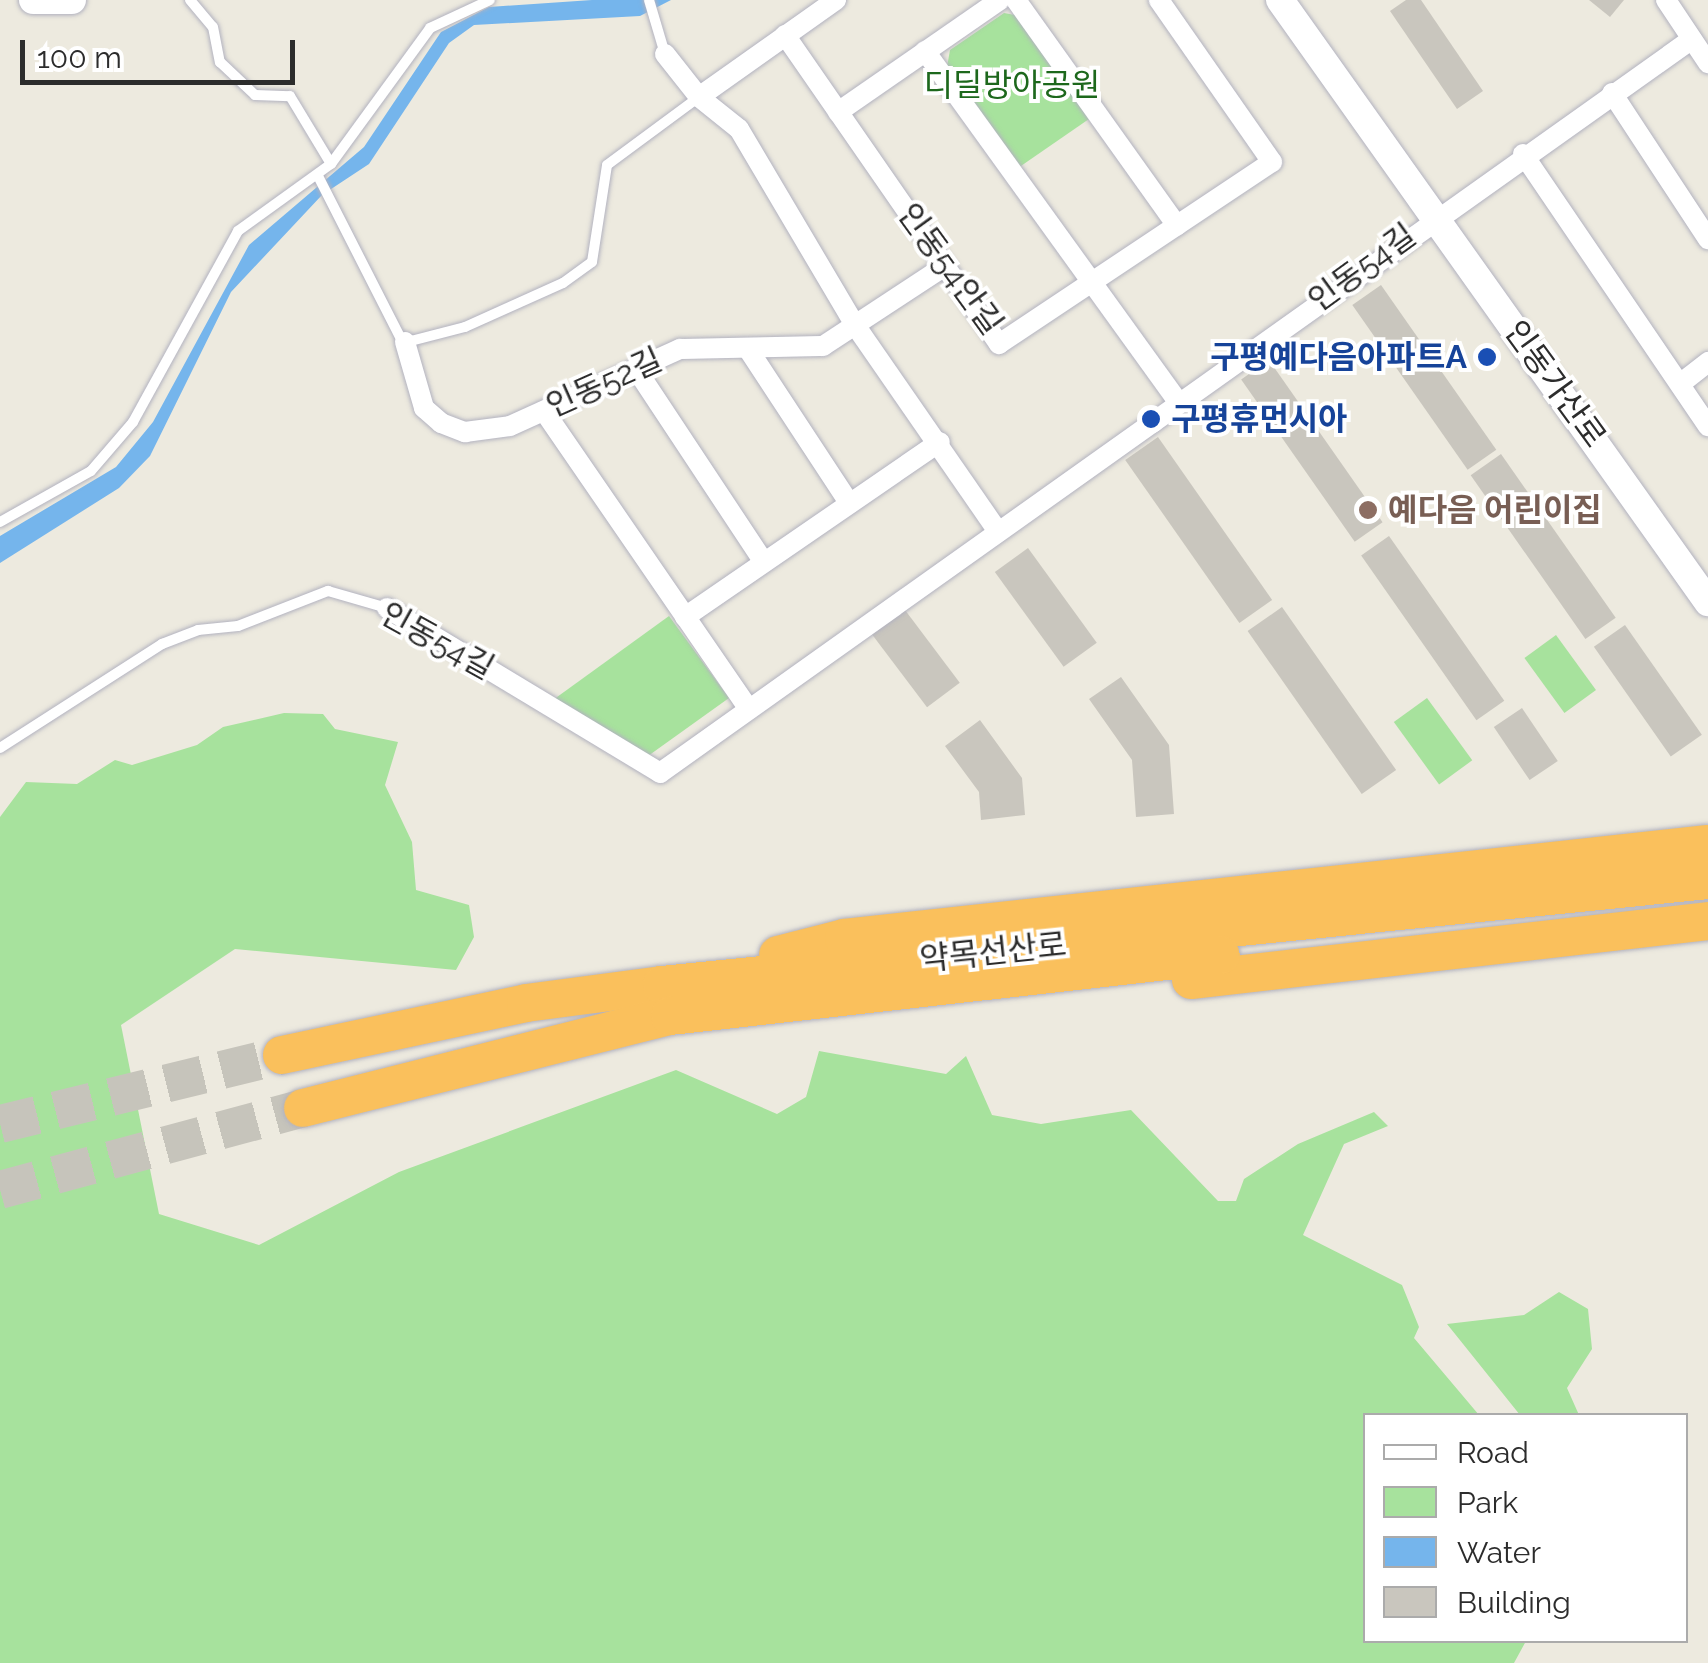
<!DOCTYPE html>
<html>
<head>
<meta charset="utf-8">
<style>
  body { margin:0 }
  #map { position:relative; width:1708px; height:1663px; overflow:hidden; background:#edeadf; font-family:Raleway,"Noto Sans KR",sans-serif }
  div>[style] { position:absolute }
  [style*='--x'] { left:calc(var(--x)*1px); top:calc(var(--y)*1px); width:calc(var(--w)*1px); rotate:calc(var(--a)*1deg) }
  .green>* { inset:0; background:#a7e29d; transform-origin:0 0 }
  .water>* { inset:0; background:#75b5ec }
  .building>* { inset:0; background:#c9c6be; transform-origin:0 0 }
  .highway-tunnel>* { height:38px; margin-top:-19px; transform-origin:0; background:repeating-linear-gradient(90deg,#c6c4bb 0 38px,transparent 0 57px) }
  .roads { filter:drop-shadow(0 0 2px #b2b2bf) drop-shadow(0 0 2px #b2b2bf) }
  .lane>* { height:10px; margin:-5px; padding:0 5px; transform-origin:5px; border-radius:5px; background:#fff }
  .street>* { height:20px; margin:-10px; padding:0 10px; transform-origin:10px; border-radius:10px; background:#fff }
  .secondary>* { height:28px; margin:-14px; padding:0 14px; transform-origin:14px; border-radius:14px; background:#fff }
  .highway>* { height:38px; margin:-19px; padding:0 19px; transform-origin:19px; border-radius:19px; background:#fac05c }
  .dots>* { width:28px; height:28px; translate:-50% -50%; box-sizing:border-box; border:5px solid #fff; border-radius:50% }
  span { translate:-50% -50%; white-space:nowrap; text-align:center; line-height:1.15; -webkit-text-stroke:8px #fff; paint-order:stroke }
  .park-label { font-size:32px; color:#1d681c }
  .street-label { font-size:32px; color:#2c2c2c }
  .transit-label { font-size:32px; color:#164399; font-weight:700 }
  .right { translate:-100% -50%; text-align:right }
  .left { translate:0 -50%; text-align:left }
  .education-label { font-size:32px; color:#785e54; font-weight:700 }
  .legend { position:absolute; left:1363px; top:1413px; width:325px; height:230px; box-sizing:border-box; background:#fff; border:2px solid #ababab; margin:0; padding:12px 18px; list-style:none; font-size:30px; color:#2c2c2c }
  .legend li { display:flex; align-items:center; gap:20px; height:50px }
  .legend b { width:50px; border:2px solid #ababab }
  .scale { position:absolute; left:20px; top:40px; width:275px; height:45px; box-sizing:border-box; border:5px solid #2c2c2c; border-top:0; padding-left:12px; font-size:30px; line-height:35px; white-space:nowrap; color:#2c2c2c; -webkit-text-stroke:8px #fff; paint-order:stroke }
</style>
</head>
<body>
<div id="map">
  <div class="green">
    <div style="clip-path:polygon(1004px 13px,1015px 15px,1089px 119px,1018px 168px,947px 67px,950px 50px)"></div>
    <div style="clip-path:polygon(669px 616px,729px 698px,648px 756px,546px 705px)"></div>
    <div style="left:1556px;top:635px;width:68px;height:39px;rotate:54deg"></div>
    <div style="left:1427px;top:698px;width:77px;height:41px;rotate:54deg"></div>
    <div style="clip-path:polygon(284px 713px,323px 714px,335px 729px,398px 742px,385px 785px,412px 842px,416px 890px,469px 905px,474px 937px,456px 970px,235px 949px,121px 1025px,159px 1214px,259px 1245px,399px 1172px,676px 1070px,777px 1114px,806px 1097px,819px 1051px,946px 1074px,966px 1056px,992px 1115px,1041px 1124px,1131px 1110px,1218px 1201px,1236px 1201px,1244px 1179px,1298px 1144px,1374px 1112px,1388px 1126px,1344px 1144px,1303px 1235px,1402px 1285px,1419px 1327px,1414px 1338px,1479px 1415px,1366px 1416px,1366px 1640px,1526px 1641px,1514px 1663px,0 1663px,0 817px,26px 782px,77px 784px,115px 760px,132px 765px,197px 745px,223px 727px)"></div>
    <div style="clip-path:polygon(1559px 1292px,1588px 1309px,1592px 1349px,1567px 1388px,1579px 1415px,1520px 1415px,1447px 1324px,1524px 1315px)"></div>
  </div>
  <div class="water">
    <div style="clip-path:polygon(592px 0,671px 0,640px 16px,474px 25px,449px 43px,369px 164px,322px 195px,231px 292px,150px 456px,119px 488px,0 563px,0 536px,116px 467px,153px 422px,249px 245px,364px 147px,441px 32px,489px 7px)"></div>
  </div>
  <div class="building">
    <div style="clip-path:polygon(1406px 0,1421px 0,1483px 91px,1457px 109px,1390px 11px)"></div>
    <div style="clip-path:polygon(1589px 0,1624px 0,1610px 17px)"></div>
    <div style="left:1381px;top:285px;width:201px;height:35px;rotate:55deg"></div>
    <div style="left:1269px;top:360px;width:198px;height:34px;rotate:55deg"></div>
    <div style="left:1158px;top:437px;width:199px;height:40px;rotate:55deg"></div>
    <div style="left:1501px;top:454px;width:200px;height:37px;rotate:55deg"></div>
    <div style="left:1389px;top:536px;width:201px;height:34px;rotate:55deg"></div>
    <div style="left:1028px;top:548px;width:117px;height:41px;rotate:54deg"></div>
    <div style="left:902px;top:606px;width:96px;height:41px;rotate:53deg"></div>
    <div style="left:1282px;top:607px;width:199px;height:42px;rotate:55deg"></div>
    <div style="left:1625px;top:625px;width:134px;height:38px;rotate:55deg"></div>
    <div style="clip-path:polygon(1121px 677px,1169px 745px,1174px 814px,1136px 817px,1132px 760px,1089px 699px)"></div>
    <div style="left:1522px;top:708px;width:64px;height:34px;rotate:56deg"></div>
    <div style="clip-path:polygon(980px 720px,1022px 778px,1025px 815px,981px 820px,979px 792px,945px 746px)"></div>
  </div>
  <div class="highway-tunnel">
    <div style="--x:0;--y:1124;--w:290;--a:-13.7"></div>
    <div style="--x:0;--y:1190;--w:314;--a:-15.1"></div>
  </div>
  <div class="roads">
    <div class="lane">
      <div style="--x:190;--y:0;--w:35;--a:50"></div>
      <div style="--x:213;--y:27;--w:36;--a:79"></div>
      <div style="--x:220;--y:62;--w:48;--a:43.3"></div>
      <div style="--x:255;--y:95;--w:35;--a:2"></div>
      <div style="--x:290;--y:96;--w:79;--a:58.9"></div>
      <div style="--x:649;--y:0;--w:56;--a:73.5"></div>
      <div style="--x:318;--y:176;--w:187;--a:63"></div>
      <div style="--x:403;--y:343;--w:64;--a:-14.5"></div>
      <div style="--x:465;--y:327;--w:107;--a:-24.2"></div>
      <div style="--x:563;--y:283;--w:36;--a:-36"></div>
      <div style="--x:592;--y:262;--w:98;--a:-81.2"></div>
      <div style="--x:607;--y:165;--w:114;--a:-36.5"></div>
      <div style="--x:0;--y:522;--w:104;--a:-29.3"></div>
      <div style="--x:91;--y:471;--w:65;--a:-49.4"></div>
      <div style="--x:133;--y:422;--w:218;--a:-61.2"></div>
      <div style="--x:238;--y:231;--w:115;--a:-35.8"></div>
      <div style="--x:331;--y:164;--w:168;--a:-53.9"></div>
      <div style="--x:430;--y:28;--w:66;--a:-25"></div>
      <div style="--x:0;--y:748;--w:193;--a:-32.7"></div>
      <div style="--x:162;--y:644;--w:39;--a:-21"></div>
      <div style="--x:198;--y:630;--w:40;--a:-5.7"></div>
      <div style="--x:238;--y:626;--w:97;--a:-21.3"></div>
      <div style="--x:328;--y:591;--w:61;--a:16.1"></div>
    </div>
    <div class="street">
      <div style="--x:1016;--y:0;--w:277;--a:54.5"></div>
      <div style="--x:1666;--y:0;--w:76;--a:56.3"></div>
      <div style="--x:785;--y:35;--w:376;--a:55.3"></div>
      <div style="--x:999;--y:344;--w:328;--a:-33.7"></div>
      <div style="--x:1272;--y:162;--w:198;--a:-124.9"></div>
      <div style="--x:925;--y:51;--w:431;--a:54.2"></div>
      <div style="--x:665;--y:54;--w:55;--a:51.7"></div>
      <div style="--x:699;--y:97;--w:51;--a:38.7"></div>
      <div style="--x:739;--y:129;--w:228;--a:59.4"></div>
      <div style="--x:855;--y:325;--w:249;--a:55.3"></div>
      <div style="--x:1612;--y:93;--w:175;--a:56.7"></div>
      <div style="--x:699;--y:97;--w:168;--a:-35.3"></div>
      <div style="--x:838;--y:112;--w:197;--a:-34.7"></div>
      <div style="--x:1523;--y:154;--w:329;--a:55.8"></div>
      <div style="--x:405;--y:342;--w:69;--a:73.9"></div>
      <div style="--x:424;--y:408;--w:23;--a:41"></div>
      <div style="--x:441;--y:423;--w:26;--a:21"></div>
      <div style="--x:465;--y:432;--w:45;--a:-7.6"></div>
      <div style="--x:510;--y:426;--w:187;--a:-24.4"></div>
      <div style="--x:680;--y:349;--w:143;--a:-1.2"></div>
      <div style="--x:823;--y:346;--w:146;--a:-33.3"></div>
      <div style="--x:750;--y:352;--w:181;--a:56.7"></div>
      <div style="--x:636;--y:369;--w:230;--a:56.5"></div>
      <div style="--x:1680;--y:384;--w:36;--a:-38"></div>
      <div style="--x:544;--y:411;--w:362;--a:55.5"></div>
      <div style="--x:387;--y:608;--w:319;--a:31.1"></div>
      <div style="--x:660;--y:773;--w:1266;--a:-35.42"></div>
      <div style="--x:685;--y:617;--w:309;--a:-34.5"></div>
    </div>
    <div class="secondary">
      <div style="--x:33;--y:0;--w:39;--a:0"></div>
      <div style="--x:1280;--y:0;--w:739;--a:54.59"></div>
    </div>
    <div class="highway">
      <div style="--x:778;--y:955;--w:68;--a:-14.4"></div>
      <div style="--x:844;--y:938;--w:869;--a:-6.21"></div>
      <div style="--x:1191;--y:980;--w:520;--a:-6.51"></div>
      <div style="--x:282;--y:1055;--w:249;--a:-12"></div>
      <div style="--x:526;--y:1003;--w:137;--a:-7.5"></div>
      <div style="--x:662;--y:985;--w:1051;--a:-5.73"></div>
      <div style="--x:303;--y:1108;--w:378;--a:-14.1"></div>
      <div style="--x:670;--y:1016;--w:554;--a:-6.32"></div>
    </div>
  </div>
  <div class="dots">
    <div style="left:1487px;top:357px;background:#1a4fb4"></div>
    <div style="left:1151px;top:419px;background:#1a4fb4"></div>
    <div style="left:1368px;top:510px;background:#8d6e63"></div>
  </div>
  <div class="park-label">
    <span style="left:1012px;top:85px">디딜방아공원</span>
  </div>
  <div class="street-label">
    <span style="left:1362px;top:268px;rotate:-36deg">인동54길</span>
    <span style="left:950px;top:269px;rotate:54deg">인동54안길</span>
    <span style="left:604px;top:383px;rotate:-24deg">인동52길</span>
    <span style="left:1555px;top:384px;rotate:54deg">인동가산로</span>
    <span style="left:437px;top:641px;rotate:29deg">인동54길</span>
    <span style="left:993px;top:952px;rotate:-6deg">약목선산로</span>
  </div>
  <div class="transit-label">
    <span class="right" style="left:1467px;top:357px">구평예다음아파트A</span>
    <span class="left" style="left:1171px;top:419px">구평휴먼시아</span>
  </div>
  <div class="education-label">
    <span class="left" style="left:1388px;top:510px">예다음 어린이집</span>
  </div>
  <ul class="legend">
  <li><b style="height:12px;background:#fff"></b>Road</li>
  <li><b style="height:28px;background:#a7e29d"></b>Park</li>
  <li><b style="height:28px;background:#75b5ec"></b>Water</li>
  <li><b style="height:28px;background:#c9c6be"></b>Building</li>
  </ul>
  <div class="scale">100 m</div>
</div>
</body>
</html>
